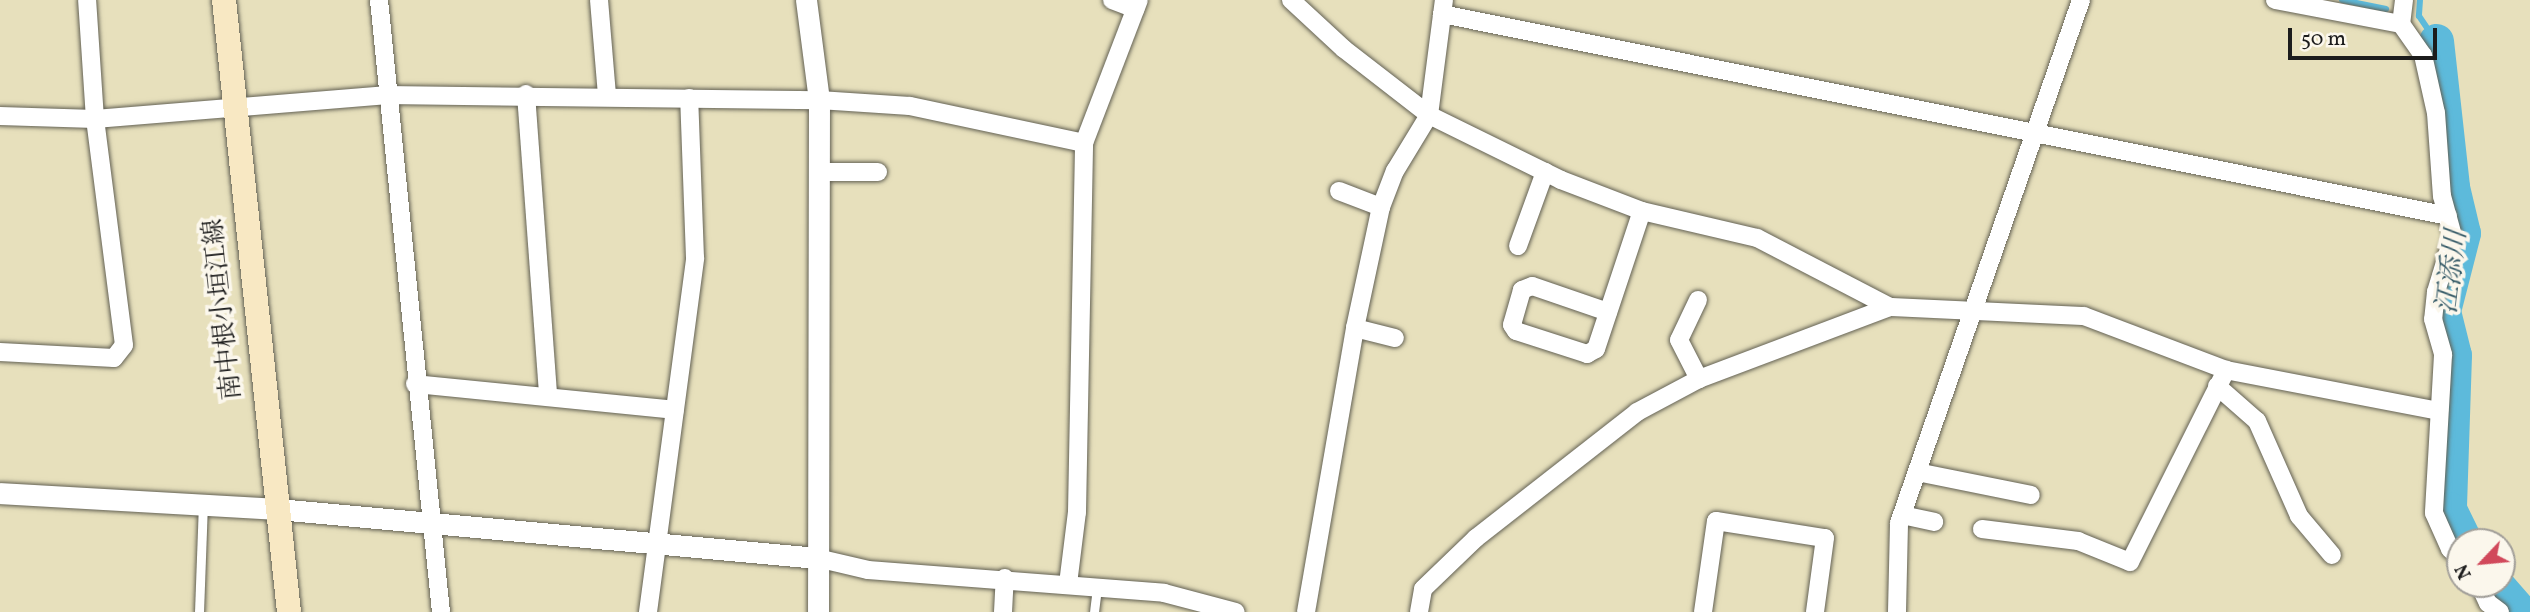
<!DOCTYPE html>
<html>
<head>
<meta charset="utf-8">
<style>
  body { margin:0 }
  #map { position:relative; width:2530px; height:612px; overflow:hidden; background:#e7e0bc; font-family:Vollkorn,"Noto Serif JP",serif }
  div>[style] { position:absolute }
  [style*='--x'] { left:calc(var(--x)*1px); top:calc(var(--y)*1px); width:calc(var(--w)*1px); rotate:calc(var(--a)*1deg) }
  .stream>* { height:6px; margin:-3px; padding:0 3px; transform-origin:3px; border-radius:3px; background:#5dbadb }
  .river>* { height:35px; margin:-17.5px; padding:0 17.5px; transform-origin:17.5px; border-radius:17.5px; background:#5dbadb }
  .roads { filter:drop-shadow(0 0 2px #636154) drop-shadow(0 0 2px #636154) }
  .service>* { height:9px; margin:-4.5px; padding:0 4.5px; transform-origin:4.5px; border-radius:4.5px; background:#fff }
  .minor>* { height:18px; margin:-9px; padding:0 9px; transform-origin:9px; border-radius:9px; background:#fff }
  .tertiary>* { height:21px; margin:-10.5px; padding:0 10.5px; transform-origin:10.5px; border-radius:10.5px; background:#fff }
  .secondary>* { height:24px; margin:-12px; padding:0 12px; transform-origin:12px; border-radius:12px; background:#f8e8c3 }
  span { translate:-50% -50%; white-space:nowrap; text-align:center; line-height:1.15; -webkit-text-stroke:7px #fbf7ec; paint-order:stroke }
  .street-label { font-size:26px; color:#1c1c1c }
  .water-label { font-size:28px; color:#365b68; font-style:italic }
  .north { position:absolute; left:2446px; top:528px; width:70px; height:70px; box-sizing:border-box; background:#fbf7ec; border:2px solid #a29f99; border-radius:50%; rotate:244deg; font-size:19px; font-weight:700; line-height:28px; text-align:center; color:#1c1c1c }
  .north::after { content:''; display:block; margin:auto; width:24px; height:32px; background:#d1495b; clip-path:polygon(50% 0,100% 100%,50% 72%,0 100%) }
  .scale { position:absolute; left:2288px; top:28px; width:149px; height:32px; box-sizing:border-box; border:4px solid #1c1c1c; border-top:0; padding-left:9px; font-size:21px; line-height:24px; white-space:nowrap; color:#1c1c1c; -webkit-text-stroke:5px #fbf7ec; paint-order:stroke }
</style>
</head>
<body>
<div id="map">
  <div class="stream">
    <div style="--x:2342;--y:0;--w:45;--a:11.6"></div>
    <div style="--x:2420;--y:0;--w:16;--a:94"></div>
    <div style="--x:2419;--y:16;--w:30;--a:56"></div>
  </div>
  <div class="river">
    <div style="--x:2436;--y:41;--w:147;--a:83.7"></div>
    <div style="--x:2452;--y:187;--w:47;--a:76.6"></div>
    <div style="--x:2463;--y:233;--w:81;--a:104.4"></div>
    <div style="--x:2443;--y:311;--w:45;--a:76"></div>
    <div style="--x:2454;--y:355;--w:154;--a:91.9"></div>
    <div style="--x:2449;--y:509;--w:37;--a:64"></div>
    <div style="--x:2496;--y:584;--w:37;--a:49"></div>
  </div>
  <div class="roads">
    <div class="service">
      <div style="--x:199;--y:612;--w:107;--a:-87.9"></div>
      <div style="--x:1094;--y:612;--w:25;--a:-83"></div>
    </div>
    <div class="minor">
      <div style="--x:379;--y:0;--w:615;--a:84.22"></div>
      <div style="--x:599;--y:0;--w:95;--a:85.2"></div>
      <div style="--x:1112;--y:0;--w:25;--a:21"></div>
      <div style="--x:1291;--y:0;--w:72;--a:42.8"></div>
      <div style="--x:1344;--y:49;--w:108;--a:37.8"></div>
      <div style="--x:1429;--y:115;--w:116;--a:-82.6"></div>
      <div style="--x:2275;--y:0;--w:128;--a:10.8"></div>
      <div style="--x:2404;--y:0;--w:24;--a:97"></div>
      <div style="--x:2401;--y:24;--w:38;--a:55"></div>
      <div style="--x:2423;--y:55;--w:59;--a:77.4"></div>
      <div style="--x:2436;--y:113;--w:83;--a:85.9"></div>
      <div style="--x:2442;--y:196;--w:41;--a:74.6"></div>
      <div style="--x:2453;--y:236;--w:59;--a:106.9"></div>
      <div style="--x:2436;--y:292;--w:27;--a:96"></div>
      <div style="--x:2433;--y:319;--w:37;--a:74"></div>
      <div style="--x:2443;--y:355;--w:158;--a:93.3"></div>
      <div style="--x:2434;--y:513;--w:39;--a:66"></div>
      <div style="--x:2450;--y:549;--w:13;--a:42"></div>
      <div style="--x:1442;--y:14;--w:1026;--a:11.35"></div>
      <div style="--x:526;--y:94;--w:301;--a:85.8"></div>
      <div style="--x:0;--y:116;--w:95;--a:1.8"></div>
      <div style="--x:95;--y:119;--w:291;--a:-4.7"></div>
      <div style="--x:385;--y:95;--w:434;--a:0.7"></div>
      <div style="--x:819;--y:100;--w:91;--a:3.8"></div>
      <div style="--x:910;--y:106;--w:178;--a:12"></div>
      <div style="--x:819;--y:172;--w:59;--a:0"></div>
      <div style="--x:1339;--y:191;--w:45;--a:20.9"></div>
      <div style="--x:1518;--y:246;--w:79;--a:-70"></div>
      <div style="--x:1698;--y:300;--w:44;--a:115.4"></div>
      <div style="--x:1679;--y:340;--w:44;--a:62.9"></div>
      <div style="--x:1608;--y:312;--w:80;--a:-161.1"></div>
      <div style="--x:1532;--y:286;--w:11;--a:158"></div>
      <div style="--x:1522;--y:290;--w:36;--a:106"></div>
      <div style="--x:1512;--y:325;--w:7;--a:56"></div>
      <div style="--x:1516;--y:331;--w:75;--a:17.9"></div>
      <div style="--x:1587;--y:354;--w:10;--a:-29"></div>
      <div style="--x:1596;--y:349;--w:145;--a:-71.6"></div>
      <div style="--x:1355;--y:328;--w:41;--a:14"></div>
      <div style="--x:0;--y:352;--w:114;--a:3"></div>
      <div style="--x:114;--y:358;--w:16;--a:-52"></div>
      <div style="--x:124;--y:345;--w:228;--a:-97.3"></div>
      <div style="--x:95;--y:119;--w:119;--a:-93.8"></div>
      <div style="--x:415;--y:384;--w:261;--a:5.7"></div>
      <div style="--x:2217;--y:386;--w:53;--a:41.2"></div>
      <div style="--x:2257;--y:421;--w:104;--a:66.1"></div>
      <div style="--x:2299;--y:516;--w:51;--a:49.8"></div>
      <div style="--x:1917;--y:472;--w:116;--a:11.4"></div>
      <div style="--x:1902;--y:515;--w:33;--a:12"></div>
      <div style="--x:1982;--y:529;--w:97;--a:7.1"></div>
      <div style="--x:2078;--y:541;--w:56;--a:22"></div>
      <div style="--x:2130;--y:562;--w:215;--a:-63.4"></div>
      <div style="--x:2226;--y:370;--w:217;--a:10.9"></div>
      <div style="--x:817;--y:558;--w:52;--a:13.2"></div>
      <div style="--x:868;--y:570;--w:297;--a:4.4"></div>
      <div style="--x:1164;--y:593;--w:74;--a:14.8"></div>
      <div style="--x:1068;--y:584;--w:73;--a:-82.9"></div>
      <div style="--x:1077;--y:512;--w:369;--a:-88.9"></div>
      <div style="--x:1084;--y:143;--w:153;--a:-69"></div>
      <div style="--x:2479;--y:584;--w:21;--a:65"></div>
      <div style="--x:2488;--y:603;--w:15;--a:37"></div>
      <div style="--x:648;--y:612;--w:357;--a:-82.4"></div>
      <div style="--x:695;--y:258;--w:160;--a:-92.1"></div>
      <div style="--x:1003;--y:612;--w:34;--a:-87"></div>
      <div style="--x:1306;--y:612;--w:288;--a:-80.2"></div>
      <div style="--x:1355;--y:328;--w:124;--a:-77.9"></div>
      <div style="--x:1381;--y:207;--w:39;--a:-69"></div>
      <div style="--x:1395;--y:171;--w:66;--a:-58.7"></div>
      <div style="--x:1429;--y:115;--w:147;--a:26.2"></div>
      <div style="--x:1561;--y:180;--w:87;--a:20.9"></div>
      <div style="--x:1642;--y:211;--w:118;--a:13.2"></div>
      <div style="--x:1757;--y:238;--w:150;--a:27.4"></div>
      <div style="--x:1890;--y:307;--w:194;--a:2.7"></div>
      <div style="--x:2084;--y:316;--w:152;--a:20.8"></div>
      <div style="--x:1419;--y:612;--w:23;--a:-80"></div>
      <div style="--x:1423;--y:589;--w:74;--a:-43.9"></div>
      <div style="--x:1476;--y:538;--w:204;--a:-38"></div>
      <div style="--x:1637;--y:412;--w:70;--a:-28"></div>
      <div style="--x:1699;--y:379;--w:204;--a:-20.7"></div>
      <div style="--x:1703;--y:612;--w:92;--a:-81.9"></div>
      <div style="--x:1716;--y:521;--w:110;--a:8.9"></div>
      <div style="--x:1825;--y:538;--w:75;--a:97.7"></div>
      <div style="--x:1897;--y:612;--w:89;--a:-88.7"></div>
      <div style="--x:1899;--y:523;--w:554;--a:-70.81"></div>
    </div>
    <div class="tertiary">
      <div style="--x:806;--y:0;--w:101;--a:82.6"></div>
      <div style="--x:819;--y:100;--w:512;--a:90.11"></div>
      <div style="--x:0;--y:493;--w:277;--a:3.3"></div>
      <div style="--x:277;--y:509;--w:542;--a:5.18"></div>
    </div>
    <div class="secondary">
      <div style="--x:224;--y:0;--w:615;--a:83.94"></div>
    </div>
  </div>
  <div class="street-label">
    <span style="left:224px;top:309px;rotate:-96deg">南中根小垣江線</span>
  </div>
  <div class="water-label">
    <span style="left:2453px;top:272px;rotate:-83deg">江添川</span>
  </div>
  <div class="north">N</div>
  <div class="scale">50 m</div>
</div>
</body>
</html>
